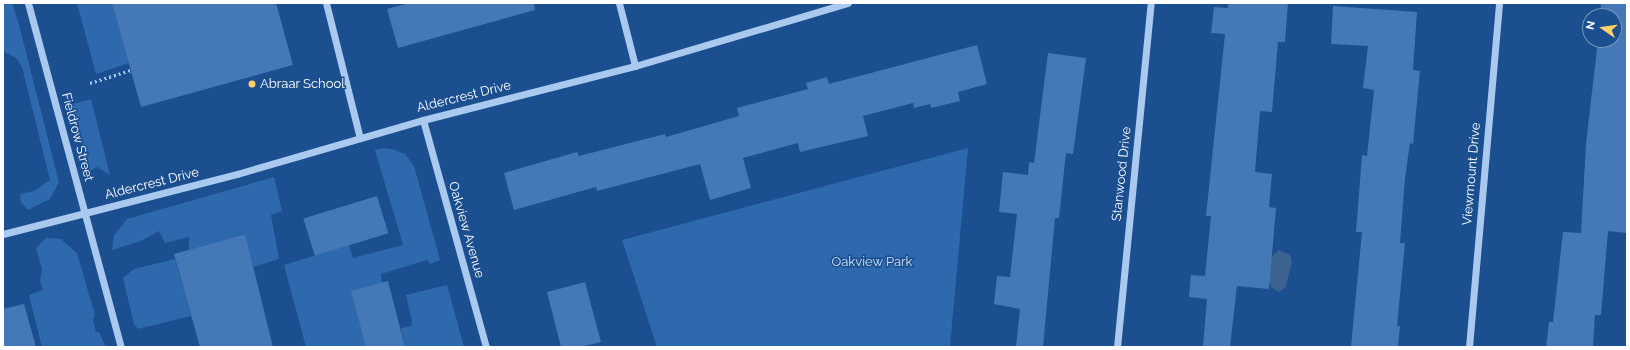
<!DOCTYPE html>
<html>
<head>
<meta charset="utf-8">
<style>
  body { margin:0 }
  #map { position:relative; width:1630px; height:350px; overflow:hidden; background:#1b4f8f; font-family:Raleway,sans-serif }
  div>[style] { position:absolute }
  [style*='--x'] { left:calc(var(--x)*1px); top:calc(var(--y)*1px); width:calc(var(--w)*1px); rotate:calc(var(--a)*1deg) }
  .green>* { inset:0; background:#2e69ad }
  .water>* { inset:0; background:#3c6290 }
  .building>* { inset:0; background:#4478b7; transform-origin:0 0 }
  .path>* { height:2.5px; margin-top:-1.25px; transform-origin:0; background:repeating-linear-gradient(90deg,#a9c9ee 0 2px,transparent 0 5px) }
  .minor>* { height:7px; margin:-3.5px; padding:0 3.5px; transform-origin:3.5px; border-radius:3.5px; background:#a9c9ee }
  .dots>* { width:11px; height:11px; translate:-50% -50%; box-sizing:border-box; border:2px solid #1b4f8f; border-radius:50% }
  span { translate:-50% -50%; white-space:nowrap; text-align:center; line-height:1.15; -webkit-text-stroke:3px #1b4f8f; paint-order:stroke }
  .poi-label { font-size:13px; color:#fff }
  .left { translate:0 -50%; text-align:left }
  .street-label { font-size:13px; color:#fff }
  .park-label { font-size:13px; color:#cfe3fa }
  .frame { position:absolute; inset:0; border:4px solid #fff; pointer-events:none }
  .north { position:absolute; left:1582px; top:8px; width:40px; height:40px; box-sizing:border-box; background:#1b4f8f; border:1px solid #7695bc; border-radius:50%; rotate:283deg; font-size:11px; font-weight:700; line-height:16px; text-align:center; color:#fff }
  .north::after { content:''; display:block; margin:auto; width:14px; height:18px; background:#ffd166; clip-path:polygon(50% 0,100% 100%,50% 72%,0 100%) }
</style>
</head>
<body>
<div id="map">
  <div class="green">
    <div style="clip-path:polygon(6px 3px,12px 3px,18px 21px,59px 182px,50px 199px,28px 210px,21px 202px,20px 194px,34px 191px,50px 180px,22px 67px,16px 58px,3px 51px,3px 8px)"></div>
    <div style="clip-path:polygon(77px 3px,112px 3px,129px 63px,96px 74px)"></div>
    <div style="clip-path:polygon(91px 99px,110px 175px,97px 167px,90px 171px,73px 107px,73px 104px)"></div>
    <div style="clip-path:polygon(383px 148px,392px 149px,405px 154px,414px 166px,440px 260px,430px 264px,427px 260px,381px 274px,382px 283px,366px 347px,306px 347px,284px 265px,349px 245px,353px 258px,403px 245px,375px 150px)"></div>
    <div style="clip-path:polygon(968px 148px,950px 347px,657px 347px,622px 240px)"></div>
    <div style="clip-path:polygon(274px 177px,282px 211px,271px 215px,279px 259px,253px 267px,244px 234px,189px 250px,189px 237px,165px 243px,159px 231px,141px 241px,112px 250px,114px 235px,127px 219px)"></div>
    <div style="clip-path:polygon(46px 238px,61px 239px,77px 253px,95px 315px,93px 320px,96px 332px,99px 332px,106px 347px,42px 347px,29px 295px,43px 290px,40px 281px,42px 269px,36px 248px)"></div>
    <div style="clip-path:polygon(175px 259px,191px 316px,138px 329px,134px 324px,123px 278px,134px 269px)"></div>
    <div style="clip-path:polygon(447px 285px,464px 347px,405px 347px,401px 328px,411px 326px,412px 322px,406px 295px)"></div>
  </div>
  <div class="water">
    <div style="clip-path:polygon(1279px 250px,1290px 255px,1292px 261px,1286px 287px,1279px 292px,1271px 287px,1269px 280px,1270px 258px)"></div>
  </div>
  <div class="building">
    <div style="clip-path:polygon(112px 3px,276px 3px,293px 65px,141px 107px)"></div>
    <div style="clip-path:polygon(410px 3px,534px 3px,535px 10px,398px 48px,387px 9px)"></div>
    <div style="clip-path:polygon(1228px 3px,1288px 3px,1285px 42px,1278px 42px,1272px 112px,1260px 111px,1255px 172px,1272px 174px,1269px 207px,1276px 208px,1269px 289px,1237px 286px,1230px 347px,1203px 347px,1207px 299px,1189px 297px,1191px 275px,1205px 276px,1211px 216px,1206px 216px,1225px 34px,1211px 33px,1214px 7px,1228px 8px)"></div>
    <div style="clip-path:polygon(1601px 3px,1627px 3px,1626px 233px,1608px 231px,1601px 315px,1595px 315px,1593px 347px,1546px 347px,1549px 322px,1553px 322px,1563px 232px,1581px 233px,1586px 144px,1598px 40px,1614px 40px,1614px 16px,1600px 16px)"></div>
    <div style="clip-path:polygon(1333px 6px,1417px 12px,1413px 70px,1420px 71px,1413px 144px,1410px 143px,1405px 178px,1400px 243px,1405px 243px,1397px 326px,1400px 326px,1398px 347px,1351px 347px,1362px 232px,1356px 232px,1362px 155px,1367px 156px,1374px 90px,1363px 88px,1368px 46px,1331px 44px)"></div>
    <div style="clip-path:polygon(977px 45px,987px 84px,958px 92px,960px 101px,931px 108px,930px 104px,914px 108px,913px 103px,863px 116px,868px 136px,800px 152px,798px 143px,743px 158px,751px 188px,710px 200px,700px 164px,597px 191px,596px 187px,514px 210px,504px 173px,577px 152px,579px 156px,665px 134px,666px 137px,739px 116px,737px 108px,808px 89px,806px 83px,827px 77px,829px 84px)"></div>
    <div style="clip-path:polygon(1048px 53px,1086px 58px,1073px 154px,1066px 153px,1059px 218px,1055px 218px,1043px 347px,1016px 347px,1020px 309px,994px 304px,997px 276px,1010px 277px,1017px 214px,999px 212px,1003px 172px,1028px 175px,1029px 162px,1034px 163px)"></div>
    <div style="left:377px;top:196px;width:39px;height:77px;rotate:73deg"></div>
    <div style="clip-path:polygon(245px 234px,273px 347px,200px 347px,174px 254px)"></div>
    <div style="clip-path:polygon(388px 281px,405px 347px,366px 347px,351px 291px)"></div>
    <div style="clip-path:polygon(585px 282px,601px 342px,580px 347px,561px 347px,547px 292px)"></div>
    <div style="clip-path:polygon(24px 304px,36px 347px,3px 347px,3px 309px)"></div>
  </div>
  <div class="path">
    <div style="--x:90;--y:83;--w:43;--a:-17.6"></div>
  </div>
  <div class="minor">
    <div style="--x:28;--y:3;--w:356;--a:74.9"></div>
    <div style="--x:326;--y:3;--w:139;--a:75.9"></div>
    <div style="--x:619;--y:3;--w:65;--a:75.7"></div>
    <div style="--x:423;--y:120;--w:236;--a:74.5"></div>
    <div style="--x:3;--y:234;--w:242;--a:-14.4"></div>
    <div style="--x:237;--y:174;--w:194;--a:-16.2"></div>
    <div style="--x:423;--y:120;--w:219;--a:-14.3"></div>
    <div style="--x:635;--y:66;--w:222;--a:-16.5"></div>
    <div style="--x:1117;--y:347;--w:346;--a:-84.4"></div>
    <div style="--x:1469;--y:347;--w:345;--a:-85"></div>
  </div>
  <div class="dots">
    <div style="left:252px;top:84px;background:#ffd166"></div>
  </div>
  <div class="poi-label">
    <span class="left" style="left:260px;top:84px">Abraar School</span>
  </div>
  <div class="street-label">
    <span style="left:464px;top:97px;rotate:-14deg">Aldercrest Drive</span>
    <span style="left:77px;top:137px;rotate:75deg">Fieldrow Street</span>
    <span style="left:1122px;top:174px;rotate:-84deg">Stanwood Drive</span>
    <span style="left:1472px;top:174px;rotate:-85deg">Viewmount Drive</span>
    <span style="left:152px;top:184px;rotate:-14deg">Aldercrest Drive</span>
    <span style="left:466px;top:230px;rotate:74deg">Oakview Avenue</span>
  </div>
  <div class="park-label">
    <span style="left:872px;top:262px">Oakview Park</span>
  </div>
  <div class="frame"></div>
  <div class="north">N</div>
</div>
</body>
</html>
